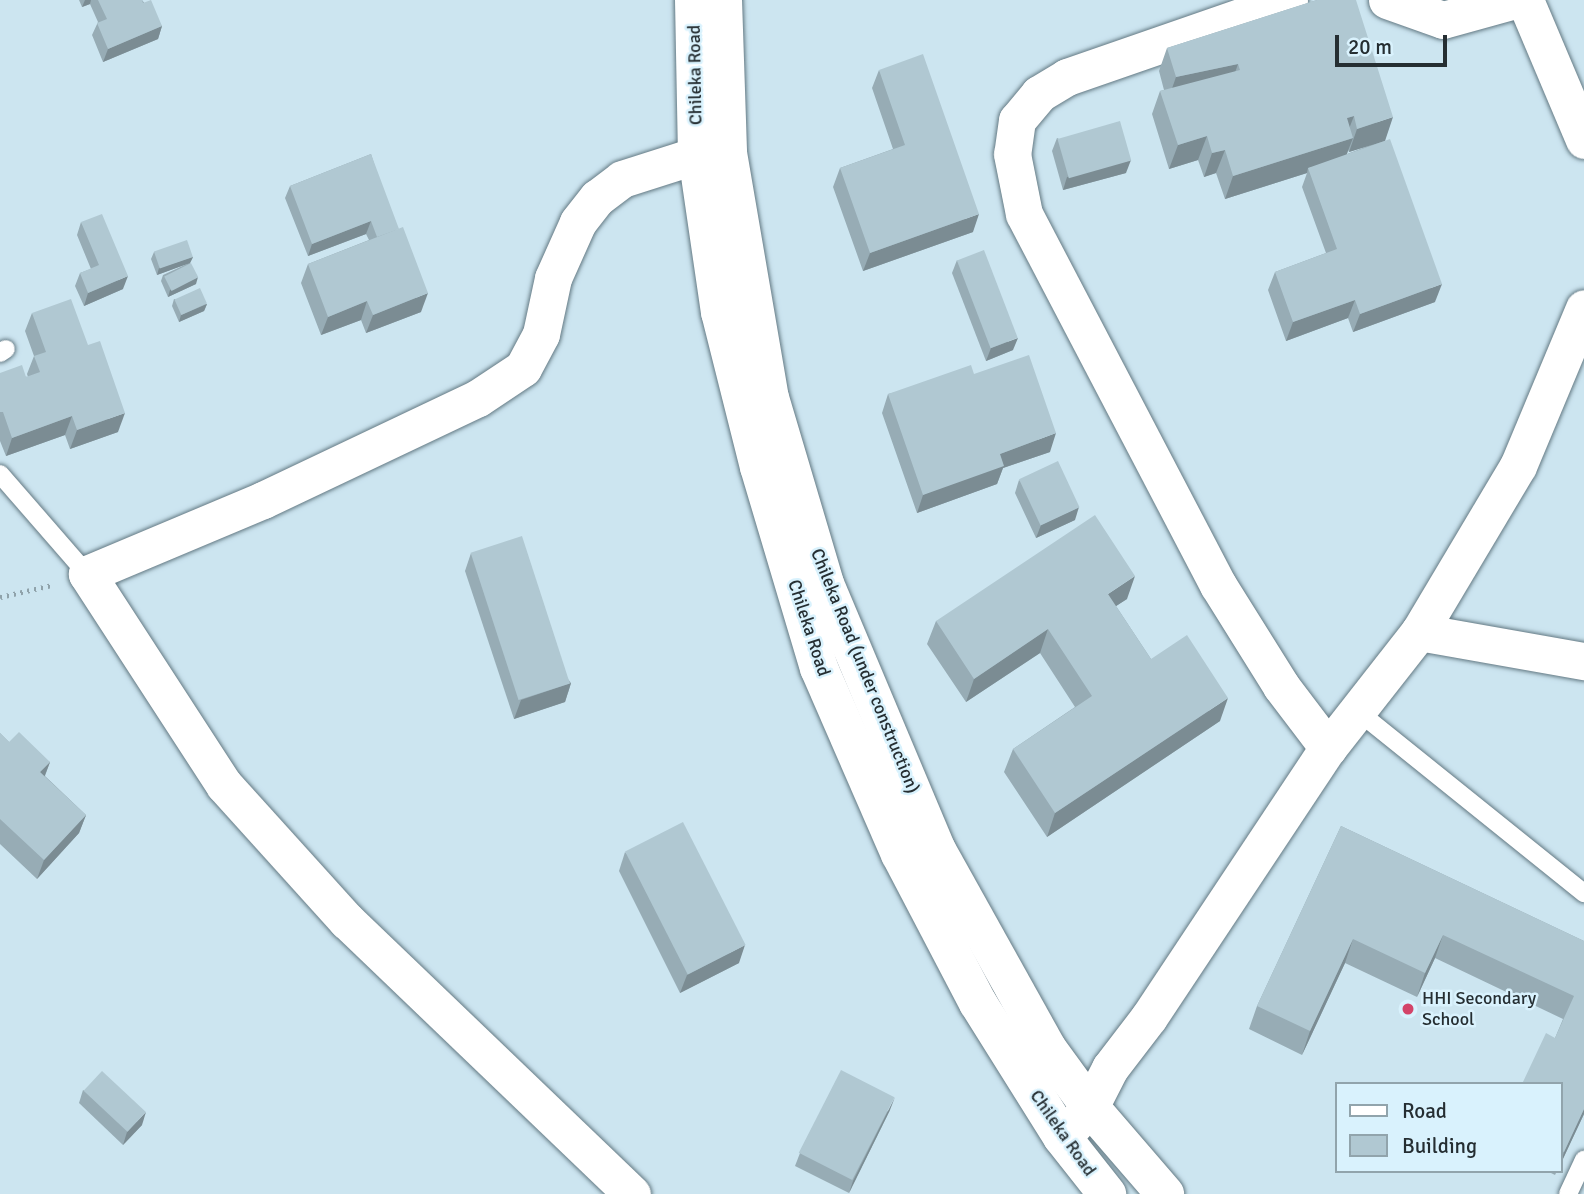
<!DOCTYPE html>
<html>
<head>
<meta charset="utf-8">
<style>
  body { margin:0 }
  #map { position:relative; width:1584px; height:1194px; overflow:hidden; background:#cce5f0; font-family:Signika,sans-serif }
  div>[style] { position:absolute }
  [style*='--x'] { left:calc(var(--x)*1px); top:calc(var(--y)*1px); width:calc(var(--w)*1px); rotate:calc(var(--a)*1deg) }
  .path>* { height:4.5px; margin-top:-2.25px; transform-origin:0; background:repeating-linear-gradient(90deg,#8fa2aa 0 2px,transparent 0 7px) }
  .roads { filter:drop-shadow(0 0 2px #637983) drop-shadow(0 0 2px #637983) }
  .lane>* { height:18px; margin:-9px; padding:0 9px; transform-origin:9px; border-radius:9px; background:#fff }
  .street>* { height:37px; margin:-18.5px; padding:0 18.5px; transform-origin:18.5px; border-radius:18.5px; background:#fff }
  .highway>* { height:38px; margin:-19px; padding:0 19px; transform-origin:19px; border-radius:19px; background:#fff }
  .wall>* { inset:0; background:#97acb5 }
  .shaded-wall>* { inset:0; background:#7b8c93 }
  .building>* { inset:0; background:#b0c8d2; transform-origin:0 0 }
  .dots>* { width:19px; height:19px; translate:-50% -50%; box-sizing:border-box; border:4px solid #d9f2fd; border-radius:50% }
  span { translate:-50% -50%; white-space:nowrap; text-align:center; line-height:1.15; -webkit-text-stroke:5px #d9f2fd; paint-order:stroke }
  .street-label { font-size:18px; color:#252e32 }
  .poi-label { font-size:18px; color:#252e32 }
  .left { translate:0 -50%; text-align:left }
  .legend { position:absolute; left:1335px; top:1082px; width:228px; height:91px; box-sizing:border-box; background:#d9f2fd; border:2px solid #91a4ac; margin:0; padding:9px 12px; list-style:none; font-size:21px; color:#252e32 }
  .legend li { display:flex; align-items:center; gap:14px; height:35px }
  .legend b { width:35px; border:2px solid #91a4ac }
  .scale { position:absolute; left:1335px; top:35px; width:112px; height:32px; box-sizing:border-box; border:4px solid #252e32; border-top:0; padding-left:9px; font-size:21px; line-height:24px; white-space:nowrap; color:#252e32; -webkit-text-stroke:5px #d9f2fd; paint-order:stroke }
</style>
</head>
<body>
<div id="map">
  <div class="path">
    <div style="--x:0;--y:597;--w:53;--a:-13"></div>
  </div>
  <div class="roads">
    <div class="lane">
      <div style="--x:0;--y:353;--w:7;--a:-34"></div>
      <div style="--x:0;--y:474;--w:133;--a:49"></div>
      <div style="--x:1355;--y:709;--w:294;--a:38.8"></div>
      <div style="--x:1568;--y:1194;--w:38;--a:-65"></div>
    </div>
    <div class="street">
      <div style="--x:1289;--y:0;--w:235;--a:160.9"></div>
      <div style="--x:1067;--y:77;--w:33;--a:149"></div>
      <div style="--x:1039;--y:94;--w:34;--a:130"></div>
      <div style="--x:1017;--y:120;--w:34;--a:98"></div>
      <div style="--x:1012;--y:154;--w:61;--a:78.7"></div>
      <div style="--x:1024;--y:214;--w:419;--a:62.4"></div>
      <div style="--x:1218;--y:585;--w:119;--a:58"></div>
      <div style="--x:1281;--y:686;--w:78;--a:52.8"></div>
      <div style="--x:1387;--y:0;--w:59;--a:19.7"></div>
      <div style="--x:1443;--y:20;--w:75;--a:-15.5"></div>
      <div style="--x:1525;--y:0;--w:152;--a:67.1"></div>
      <div style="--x:1419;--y:632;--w:168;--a:10"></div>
      <div style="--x:1071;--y:1128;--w:28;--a:-48"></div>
      <div style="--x:1090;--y:1107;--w:44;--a:-62.9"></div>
      <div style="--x:1110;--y:1068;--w:64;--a:-52.6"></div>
      <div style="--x:1149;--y:1017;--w:323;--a:-56.4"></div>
      <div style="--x:1328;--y:748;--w:147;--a:-51.9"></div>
      <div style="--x:1419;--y:632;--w:193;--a:-59.2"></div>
      <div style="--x:1518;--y:466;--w:171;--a:-67.3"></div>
      <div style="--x:632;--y:1194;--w:395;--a:-136.2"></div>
      <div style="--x:347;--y:921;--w:183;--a:-132.1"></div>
      <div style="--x:224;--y:785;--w:252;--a:-123"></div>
      <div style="--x:87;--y:574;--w:191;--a:-22.8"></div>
      <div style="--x:263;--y:500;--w:238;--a:-25.4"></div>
      <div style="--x:478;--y:398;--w:54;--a:-33.7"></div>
      <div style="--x:523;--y:368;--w:38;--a:-62"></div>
      <div style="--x:541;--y:334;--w:57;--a:-77.9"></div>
      <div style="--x:553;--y:278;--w:61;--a:-65.9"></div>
      <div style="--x:578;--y:222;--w:31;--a:-52"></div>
      <div style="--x:597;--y:198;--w:31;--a:-37"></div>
      <div style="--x:622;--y:179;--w:79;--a:-17.7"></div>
    </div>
    <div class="highway">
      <div style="--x:694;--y:0;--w:155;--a:88.9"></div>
      <div style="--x:697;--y:155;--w:159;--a:81.7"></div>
      <div style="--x:720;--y:312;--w:160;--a:75.9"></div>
      <div style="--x:759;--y:467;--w:210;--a:73.4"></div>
      <div style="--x:819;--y:668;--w:203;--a:66.5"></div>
      <div style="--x:900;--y:854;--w:168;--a:62.4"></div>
      <div style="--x:978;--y:1003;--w:158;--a:57.9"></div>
      <div style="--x:1062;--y:1137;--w:73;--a:51.7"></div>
      <div style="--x:723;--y:0;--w:153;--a:88.1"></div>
      <div style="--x:728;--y:153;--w:249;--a:80.3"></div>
      <div style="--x:770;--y:398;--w:194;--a:73.5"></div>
      <div style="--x:825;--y:584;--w:289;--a:67.2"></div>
      <div style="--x:937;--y:850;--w:227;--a:60.9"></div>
      <div style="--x:1047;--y:1048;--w:73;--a:53.9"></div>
      <div style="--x:1090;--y:1107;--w:115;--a:49.2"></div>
    </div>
  </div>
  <div class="wall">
    <div style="clip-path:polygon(79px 0,142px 0,162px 26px,158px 39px,103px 62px,92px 35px,98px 22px,90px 4px,82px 7px)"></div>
    <div style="clip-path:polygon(evenodd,1317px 0,1385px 140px,1435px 302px,1353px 332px,1348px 318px,1286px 341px,1268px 290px,1275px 272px,1326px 253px,1302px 187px,1307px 173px,1225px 199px,1216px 173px,1204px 177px,1198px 160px,1169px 169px,1152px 114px,1160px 91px,1164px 90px,1159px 71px,1167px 48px,1317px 0,1376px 143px,1347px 154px,1348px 150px,1349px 152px,1376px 143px)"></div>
    <div style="clip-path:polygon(879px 70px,973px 232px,863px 271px,833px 187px,840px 168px,893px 149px,872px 88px)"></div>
    <div style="clip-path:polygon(1057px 138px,1126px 173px,1063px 190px,1052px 151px)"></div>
    <div style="clip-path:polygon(371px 154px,421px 312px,366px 333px,361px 320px,321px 335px,301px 283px,308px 264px,369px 240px,366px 234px,308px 256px,285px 198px,290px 186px)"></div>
    <div style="clip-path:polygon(81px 222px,123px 289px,84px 306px,75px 286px,80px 273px,91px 269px,77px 235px)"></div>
    <div style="clip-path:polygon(154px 252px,193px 257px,190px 263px,196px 284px,168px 297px,161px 281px,163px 275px,189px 263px,157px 275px,151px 259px)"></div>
    <div style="clip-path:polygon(957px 260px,1013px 350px,986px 361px,952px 273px)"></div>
    <div style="clip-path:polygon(174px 299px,207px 304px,204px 311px,179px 322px,172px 306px)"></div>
    <div style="clip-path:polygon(32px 313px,118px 432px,70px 449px,65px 435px,6px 456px,0 441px,0 373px,28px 377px,27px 374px,34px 356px,25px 331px)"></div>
    <div style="clip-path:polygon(974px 374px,1050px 452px,1003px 468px,997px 484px,917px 513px,882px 413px,888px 394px)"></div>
    <div style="clip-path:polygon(1019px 480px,1075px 520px,1036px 538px,1015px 493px)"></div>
    <div style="clip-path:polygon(471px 553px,571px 683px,565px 702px,514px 719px,465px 571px)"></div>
    <div style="clip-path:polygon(1127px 599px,1116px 606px,1151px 659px,1220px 721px,1047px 837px,1004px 772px,1013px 749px,1075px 707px,1040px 653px,966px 702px,927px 644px,936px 621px)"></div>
    <div style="clip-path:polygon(0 733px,9px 742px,50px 762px,45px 776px,86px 815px,79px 833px,37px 879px,0 844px)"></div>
    <div style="clip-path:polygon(1341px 826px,1584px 941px,1584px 1114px,1561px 1163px,1561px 1084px,1555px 1038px,1563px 1019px,1435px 958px,1417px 997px,1345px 963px,1302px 1055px,1249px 1029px,1257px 1006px)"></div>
    <div style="clip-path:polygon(625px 852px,739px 963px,680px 993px,619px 871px)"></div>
    <div style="clip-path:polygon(83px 1090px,142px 1125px,123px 1145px,79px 1103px)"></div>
    <div style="clip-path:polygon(890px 1110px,849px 1193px,795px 1166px,800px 1153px)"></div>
    <div style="clip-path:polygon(1547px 1171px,1557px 1171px,1555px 1175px)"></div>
  </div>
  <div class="shaded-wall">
    <div style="clip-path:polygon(85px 0,91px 0,90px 4px,82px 7px)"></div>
    <div style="clip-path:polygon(162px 26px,158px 39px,103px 62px,108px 49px)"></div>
    <div style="clip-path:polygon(1238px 64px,1230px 87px,1168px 100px,1176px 77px)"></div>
    <div style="clip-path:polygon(1354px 116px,1345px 139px,1347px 118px)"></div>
    <div style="clip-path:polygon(1393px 117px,1385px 141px,1349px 152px,1357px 129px)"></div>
    <div style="clip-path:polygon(1207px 136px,1198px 160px,1169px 169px,1178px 145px)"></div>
    <div style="clip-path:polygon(1353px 138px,1344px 161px,1308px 168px,1307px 173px,1225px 199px,1233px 176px)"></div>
    <div style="clip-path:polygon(1225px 150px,1216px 173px,1204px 177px,1212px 153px)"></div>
    <div style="clip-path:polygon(1131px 160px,1126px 173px,1063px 190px,1067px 177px)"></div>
    <div style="clip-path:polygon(979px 214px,973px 232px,863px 271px,870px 253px)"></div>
    <div style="clip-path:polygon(371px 221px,366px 234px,308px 256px,312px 244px)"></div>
    <div style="clip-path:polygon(193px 257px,190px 263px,157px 275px,159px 268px)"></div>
    <div style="clip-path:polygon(128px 276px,123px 289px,84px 306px,88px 293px)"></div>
    <div style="clip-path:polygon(198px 277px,196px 284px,168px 297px,170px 290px)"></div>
    <div style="clip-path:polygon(1442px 284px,1435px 302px,1353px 332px,1360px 314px)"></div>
    <div style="clip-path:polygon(428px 293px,421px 312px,366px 333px,373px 315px)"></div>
    <div style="clip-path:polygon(1355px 300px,1348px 318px,1286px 341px,1293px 322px)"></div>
    <div style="clip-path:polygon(367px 301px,361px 320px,321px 335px,328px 317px)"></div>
    <div style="clip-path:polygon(207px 304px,204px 311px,179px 322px,181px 315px)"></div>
    <div style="clip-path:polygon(1018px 338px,1013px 350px,986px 361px,991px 348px)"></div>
    <div style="clip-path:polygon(125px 413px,118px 432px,70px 449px,77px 430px)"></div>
    <div style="clip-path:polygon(72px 416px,65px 435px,6px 456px,12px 438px)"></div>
    <div style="clip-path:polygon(1056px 433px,1050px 452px,1003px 468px,997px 484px,917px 513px,923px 495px,1000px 454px)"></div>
    <div style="clip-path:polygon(1079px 507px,1075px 520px,1036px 538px,1041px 525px)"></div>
    <div style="clip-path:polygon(1135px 576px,1127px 599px,1099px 617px,1108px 594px)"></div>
    <div style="clip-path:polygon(1048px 629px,1040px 653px,966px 702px,974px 679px)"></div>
    <div style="clip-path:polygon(571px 683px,565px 702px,514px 719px,521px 700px)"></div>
    <div style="clip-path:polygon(1228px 698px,1220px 721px,1047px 837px,1055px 813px)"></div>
    <div style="clip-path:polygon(50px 762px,43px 780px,40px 772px)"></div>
    <div style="clip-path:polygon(86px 815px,79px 833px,37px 879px,44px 860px)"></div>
    <div style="clip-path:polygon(1443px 935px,1435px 958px,1417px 997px,1425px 973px)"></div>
    <div style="clip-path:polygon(1353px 939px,1345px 963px,1302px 1055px,1310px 1031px)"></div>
    <div style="clip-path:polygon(745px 945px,739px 963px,680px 993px,687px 975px)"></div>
    <div style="clip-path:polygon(895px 1097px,890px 1110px,849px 1193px,853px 1181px)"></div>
    <div style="clip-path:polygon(1584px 1109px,1584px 1114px,1561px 1163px,1564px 1152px)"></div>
    <div style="clip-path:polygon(146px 1112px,142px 1125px,123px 1145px,127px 1132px)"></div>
  </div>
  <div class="building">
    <div style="clip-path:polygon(98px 0,142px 0,143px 3px,151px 0,162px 26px,108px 49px,97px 23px,107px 19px)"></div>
    <div style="clip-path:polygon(1317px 0,1356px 0,1393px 117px,1357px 129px,1354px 116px,1347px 118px,1353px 138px,1233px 176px,1225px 150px,1212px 153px,1207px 136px,1178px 145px,1160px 91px,1240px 70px,1238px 64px,1176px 77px,1167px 48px)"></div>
    <div style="clip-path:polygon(923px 54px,979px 214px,870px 253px,840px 168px,905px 145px,879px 70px)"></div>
    <div style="left:1120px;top:121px;width:41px;height:65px;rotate:74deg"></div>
    <div style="clip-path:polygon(1390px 139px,1442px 284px,1360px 314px,1355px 300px,1293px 322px,1275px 272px,1337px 249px,1308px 168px)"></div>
    <div style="clip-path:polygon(371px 154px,399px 229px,377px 237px,371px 221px,312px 244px,290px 186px)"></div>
    <div style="clip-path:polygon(102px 214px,128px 276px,88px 293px,80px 273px,99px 265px,81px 222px)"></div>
    <div style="clip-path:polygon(403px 227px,428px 293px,373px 315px,367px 301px,328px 317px,308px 264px)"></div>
    <div style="left:187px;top:240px;width:18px;height:35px;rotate:71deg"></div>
    <div style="left:984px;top:250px;width:94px;height:29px;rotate:69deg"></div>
    <div style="left:191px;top:263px;width:16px;height:30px;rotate:63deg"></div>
    <div style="left:200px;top:288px;width:17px;height:28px;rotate:66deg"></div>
    <div style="clip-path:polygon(71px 299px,88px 345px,100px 341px,125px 413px,77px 430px,72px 416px,12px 438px,3px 412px,0 412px,0 373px,22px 365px,26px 377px,40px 372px,34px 356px,46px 352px,32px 313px)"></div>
    <div style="clip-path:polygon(1029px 355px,1056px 433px,1000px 454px,1004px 466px,923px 495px,888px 394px,971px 365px,974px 374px)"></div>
    <div style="left:1058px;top:461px;width:51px;height:43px;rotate:65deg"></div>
    <div style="clip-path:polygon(1095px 515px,1135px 576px,1108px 594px,1151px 659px,1187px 635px,1228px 698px,1055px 813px,1013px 749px,1092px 696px,1048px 629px,974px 679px,936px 621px)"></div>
    <div style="left:522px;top:536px;width:155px;height:54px;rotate:72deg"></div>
    <div style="clip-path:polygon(19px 732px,50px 762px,40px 772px,86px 815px,44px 860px,0 819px,0 733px,9px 742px)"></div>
    <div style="left:683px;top:822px;width:138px;height:65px;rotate:63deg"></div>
    <div style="clip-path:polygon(1341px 826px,1584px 941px,1584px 1109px,1564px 1152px,1561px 1151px,1561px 1084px,1522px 1084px,1546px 1033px,1555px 1038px,1574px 996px,1443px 935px,1425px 973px,1353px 939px,1310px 1031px,1257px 1006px)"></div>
    <div style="left:841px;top:1070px;width:60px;height:93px;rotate:27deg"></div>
    <div style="left:102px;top:1071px;width:60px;height:27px;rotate:43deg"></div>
  </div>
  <div class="dots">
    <div style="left:1408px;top:1009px;background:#d34469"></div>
  </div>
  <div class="street-label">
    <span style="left:695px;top:75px;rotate:-91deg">Chileka Road</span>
    <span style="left:809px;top:628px;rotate:72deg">Chileka Road</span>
    <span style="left:865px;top:671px;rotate:68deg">Chileka Road (under construction)</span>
    <span style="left:1063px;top:1133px;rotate:55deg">Chileka Road</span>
  </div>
  <div class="poi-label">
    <span class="left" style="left:1422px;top:1009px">HHI Secondary<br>School</span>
  </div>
  <ul class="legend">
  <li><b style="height:9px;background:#fff"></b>Road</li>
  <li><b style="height:19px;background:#b0c8d2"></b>Building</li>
  </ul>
  <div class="scale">20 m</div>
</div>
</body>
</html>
